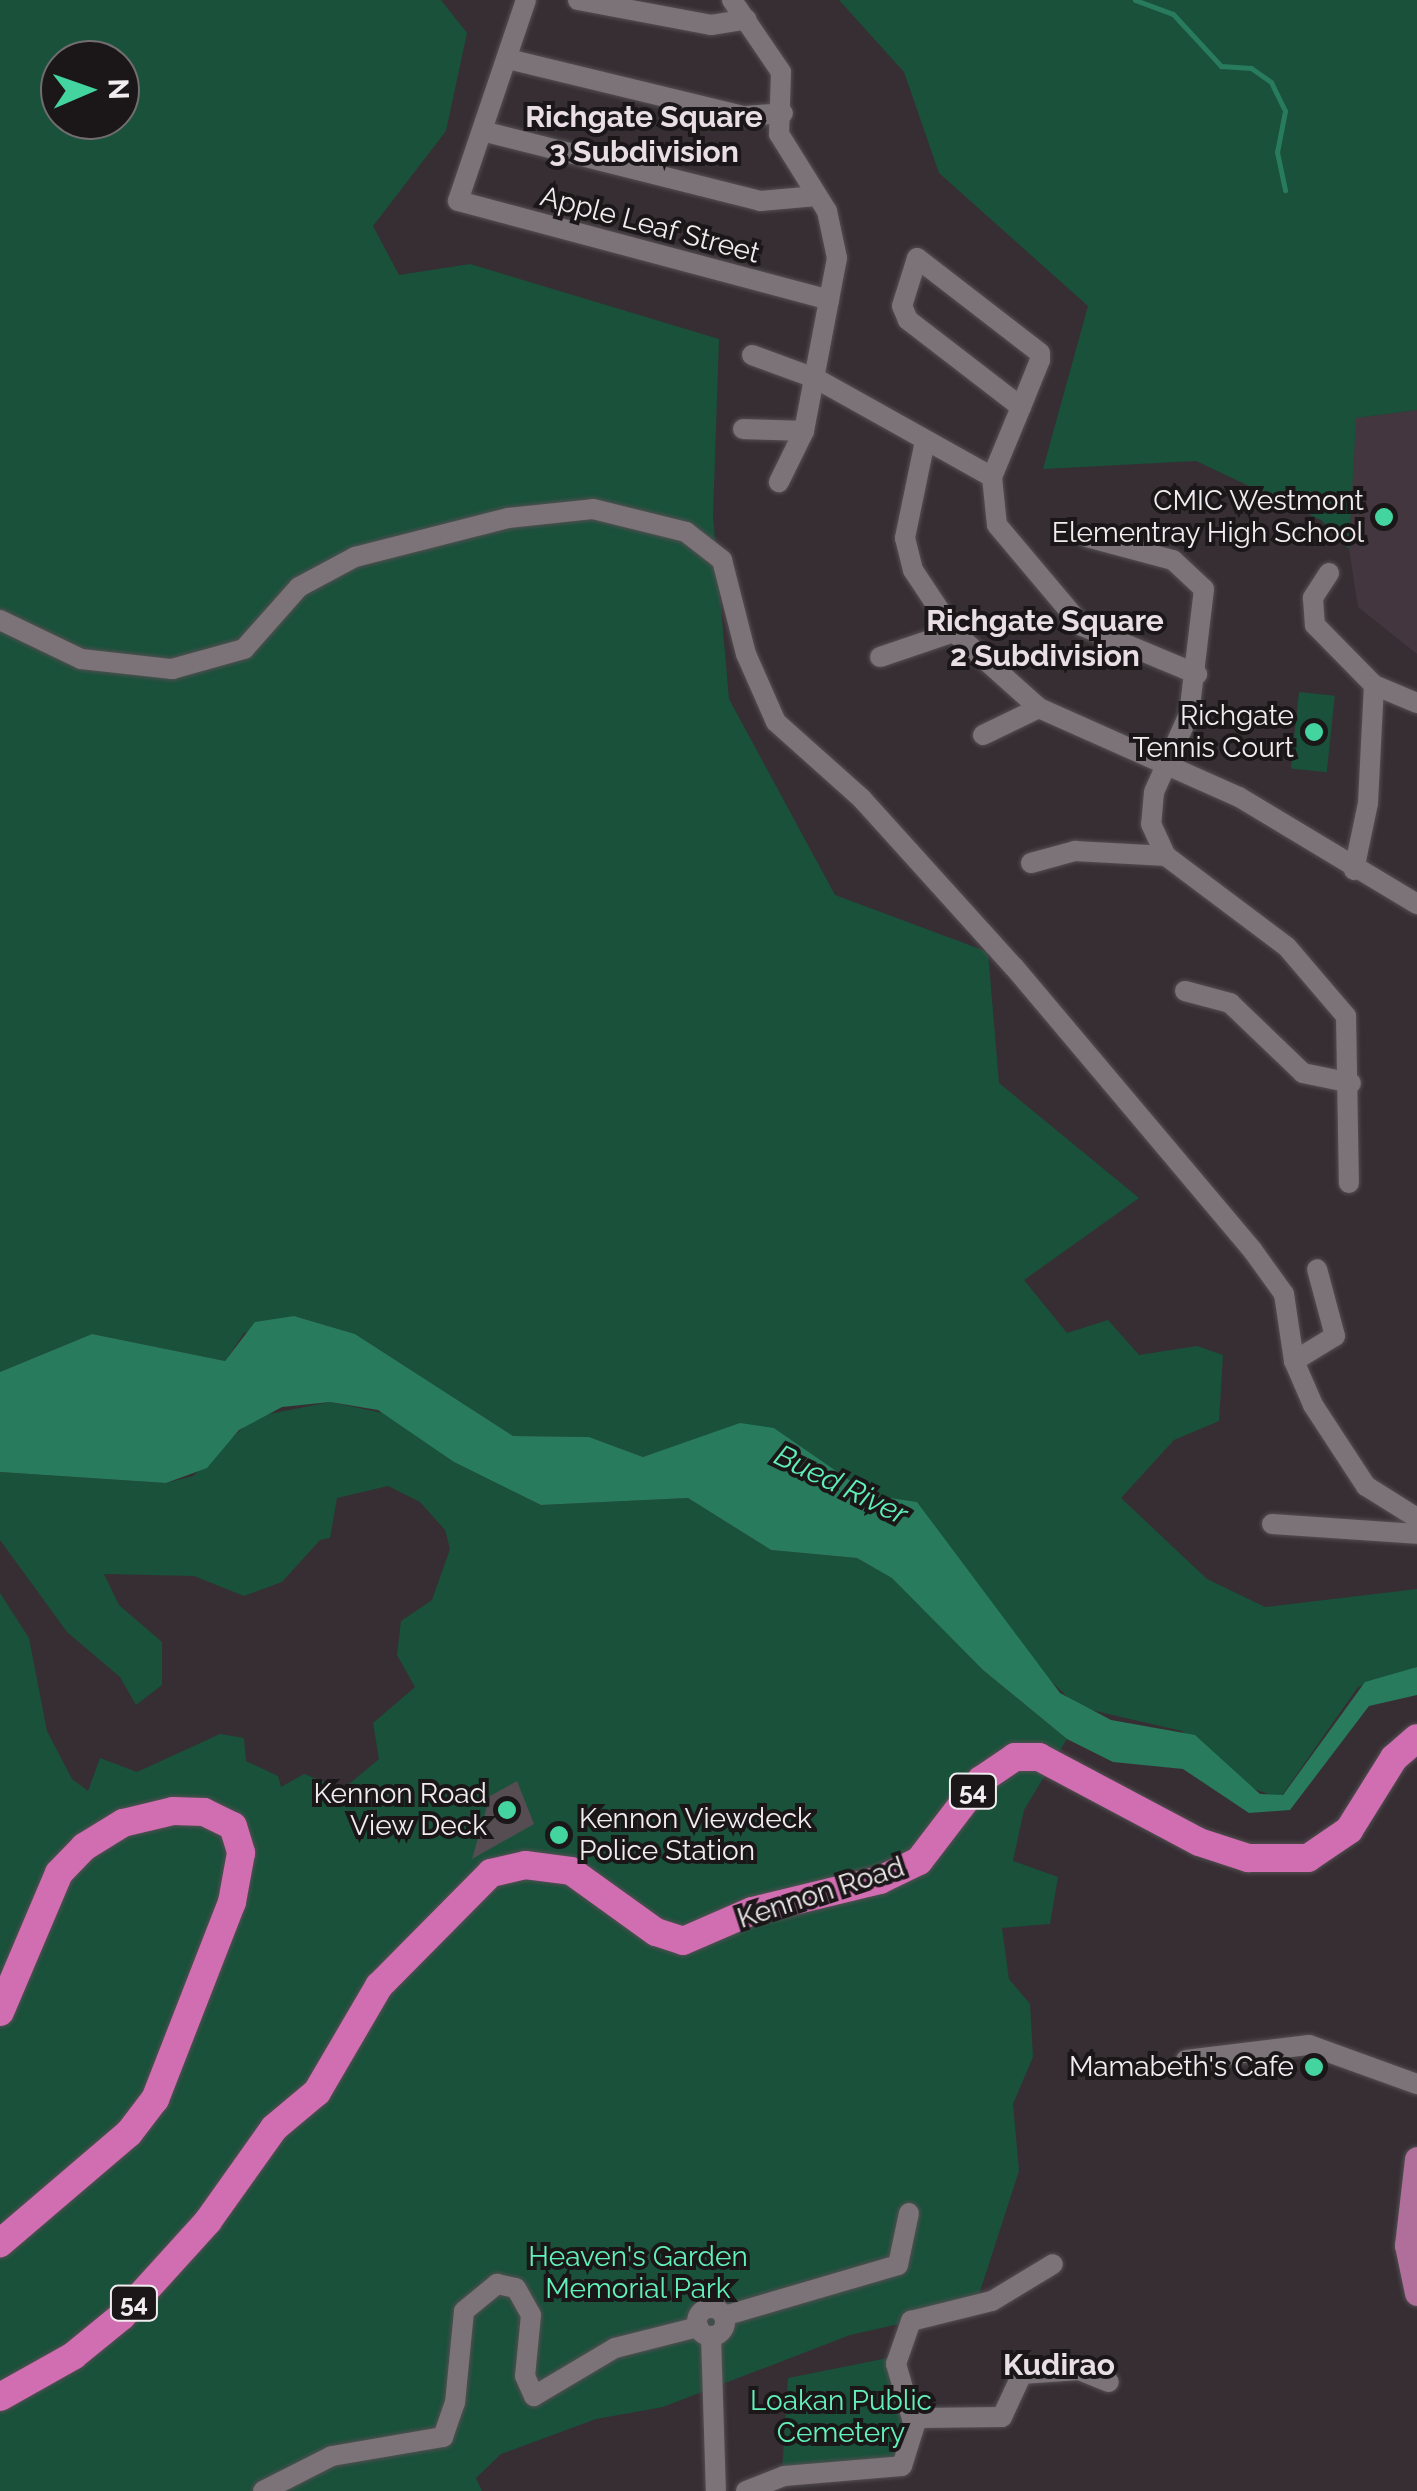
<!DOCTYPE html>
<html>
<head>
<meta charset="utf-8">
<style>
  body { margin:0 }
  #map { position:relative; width:1417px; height:2491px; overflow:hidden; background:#362e33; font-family:Raleway,sans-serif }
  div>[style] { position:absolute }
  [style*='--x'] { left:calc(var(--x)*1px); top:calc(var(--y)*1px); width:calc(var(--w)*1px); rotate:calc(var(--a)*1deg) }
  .built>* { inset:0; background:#43363e }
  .green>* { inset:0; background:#19513b; transform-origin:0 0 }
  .water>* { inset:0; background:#287b5c }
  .stream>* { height:5px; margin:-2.5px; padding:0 2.5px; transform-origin:2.5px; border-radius:2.5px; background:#287b5c }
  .building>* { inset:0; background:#564d52 }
  .roads { filter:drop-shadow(0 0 2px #544e51) drop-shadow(0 0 2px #544e51) }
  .minor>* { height:20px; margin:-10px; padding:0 10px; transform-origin:10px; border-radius:10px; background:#7c7378 }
  .minor>.ring { margin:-10px; padding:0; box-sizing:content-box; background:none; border:20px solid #7c7378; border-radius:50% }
  .major>* { height:25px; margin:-12.5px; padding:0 12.5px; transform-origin:12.5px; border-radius:12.5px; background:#af6f9a }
  .highway>* { height:28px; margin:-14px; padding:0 14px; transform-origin:14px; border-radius:14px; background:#d16db1 }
  .dots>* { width:28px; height:28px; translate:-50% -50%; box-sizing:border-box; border:5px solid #1b1719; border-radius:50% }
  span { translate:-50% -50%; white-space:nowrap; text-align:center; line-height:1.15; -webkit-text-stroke:8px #1b1719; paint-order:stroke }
  .shield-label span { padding:2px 8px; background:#1b1719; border:2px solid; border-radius:8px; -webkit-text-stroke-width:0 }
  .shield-label { font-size:25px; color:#f1ecef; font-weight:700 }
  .street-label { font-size:28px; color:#f1ecef }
  .poi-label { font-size:28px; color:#f1ecef }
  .right { translate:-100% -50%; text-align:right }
  .left { translate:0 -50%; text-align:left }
  .park-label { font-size:28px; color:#62f1b9 }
  .neighbourhood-label { font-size:30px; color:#e8dee4; font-weight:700 }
  .water-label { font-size:30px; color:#5fefb7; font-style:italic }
  .north { position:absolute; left:40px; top:40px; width:100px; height:100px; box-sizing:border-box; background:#1b1719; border:2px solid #716c6f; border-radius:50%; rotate:88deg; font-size:28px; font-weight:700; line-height:40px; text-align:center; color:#f1ecef }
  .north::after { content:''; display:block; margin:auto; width:35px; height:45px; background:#44d49f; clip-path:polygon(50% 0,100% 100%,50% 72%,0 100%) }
</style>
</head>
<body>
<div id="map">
  <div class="built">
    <div style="clip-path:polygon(1417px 410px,1417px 654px,1358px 607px,1349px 549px,1355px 418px)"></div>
  </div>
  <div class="green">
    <div style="clip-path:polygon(evenodd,0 0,441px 0,467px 33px,446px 131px,373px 226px,399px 275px,470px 264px,719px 339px,713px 516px,729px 699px,835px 895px,988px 952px,999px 1083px,1139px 1198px,1024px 1280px,1067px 1333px,1108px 1320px,1139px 1355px,1197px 1346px,1223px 1355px,1219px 1421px,1174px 1440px,1121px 1498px,1207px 1579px,1265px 1607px,1417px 1589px,1417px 1667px,1358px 1687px,1280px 1798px,1248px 1787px,1182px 1731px,1078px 1707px,1031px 1662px,917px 1502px,871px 1495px,774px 1428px,712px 1435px,643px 1457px,589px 1437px,513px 1436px,355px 1334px,294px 1316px,244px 1333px,225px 1361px,92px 1334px,0 1372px,0 0,60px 60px,120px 60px,120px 120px,60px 120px,60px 60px)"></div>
    <div style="clip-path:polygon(839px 0,1417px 0,1417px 410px,1356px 418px,1349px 549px,1321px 520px,1196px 461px,1043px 469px,1088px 306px,939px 173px,904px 72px)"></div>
    <div style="left:1299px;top:692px;width:36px;height:77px;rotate:6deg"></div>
    <div style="clip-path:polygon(330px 1402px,397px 1416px,454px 1462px,541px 1505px,688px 1498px,771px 1550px,857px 1558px,892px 1577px,983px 1670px,1067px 1739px,1024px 1810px,1013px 1861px,1058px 1877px,1050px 1924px,1002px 1928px,1009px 1979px,1030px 2004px,1033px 2057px,1013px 2104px,1019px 2171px,975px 2307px,850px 2335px,663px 2407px,596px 2419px,501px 2454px,476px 2478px,482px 2491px,0 2491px,0 1593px,29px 1638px,47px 1731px,72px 1779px,88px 1791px,100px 1758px,137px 1772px,220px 1734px,244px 1738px,246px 1761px,278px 1776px,281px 1787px,304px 1774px,343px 1789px,379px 1759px,373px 1723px,415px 1687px,397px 1655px,401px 1621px,432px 1600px,450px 1549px,445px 1530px,420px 1502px,388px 1486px,337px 1498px,330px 1538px,320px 1540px,282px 1582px,244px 1596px,194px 1576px,104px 1574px,119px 1605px,162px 1642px,162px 1685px,136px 1705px,120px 1677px,67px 1632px,0 1540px,0 1472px,166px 1483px,193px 1476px,254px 1417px)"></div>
    <div style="clip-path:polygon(888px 2358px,905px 2433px,894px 2460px,782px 2471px,788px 2378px)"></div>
  </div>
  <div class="water">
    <div style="clip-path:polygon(294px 1316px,355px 1334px,513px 1436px,589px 1437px,643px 1457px,740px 1423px,774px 1428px,871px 1495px,917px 1502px,1060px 1693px,1111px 1720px,1195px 1735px,1260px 1794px,1283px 1795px,1365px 1682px,1417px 1667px,1417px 1695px,1369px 1706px,1290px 1810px,1249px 1813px,1183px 1769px,1113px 1762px,1067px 1739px,983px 1670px,892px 1578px,857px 1558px,771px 1550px,688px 1498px,541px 1505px,454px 1462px,378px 1410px,330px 1402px,282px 1407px,239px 1430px,207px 1468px,166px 1483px,0 1472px,0 1372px,92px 1334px,225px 1361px,255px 1322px)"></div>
  </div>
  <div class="stream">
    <div style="--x:1135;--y:0;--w:40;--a:20.2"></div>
    <div style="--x:1173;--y:14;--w:71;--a:47.3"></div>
    <div style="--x:1221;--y:66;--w:30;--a:4"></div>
    <div style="--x:1251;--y:68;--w:24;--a:35"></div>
    <div style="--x:1271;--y:82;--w:32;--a:64"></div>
    <div style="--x:1285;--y:111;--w:42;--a:101"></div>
    <div style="--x:1277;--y:152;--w:39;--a:78"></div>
  </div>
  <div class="building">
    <div style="clip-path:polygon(517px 1781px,534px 1824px,472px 1859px,490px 1796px)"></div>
  </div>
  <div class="roads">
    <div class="minor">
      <div style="--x:526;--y:0;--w:212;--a:108.7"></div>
      <div style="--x:458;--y:201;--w:384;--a:14.9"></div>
      <div style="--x:578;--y:0;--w:135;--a:10.6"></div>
      <div style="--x:711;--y:25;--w:36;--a:-9"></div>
      <div style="--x:732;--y:0;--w:87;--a:55.8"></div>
      <div style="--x:781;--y:72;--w:62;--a:91.8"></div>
      <div style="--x:779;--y:134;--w:91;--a:58.1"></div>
      <div style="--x:827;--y:211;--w:48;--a:78"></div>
      <div style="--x:837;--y:258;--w:176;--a:100.8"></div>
      <div style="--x:804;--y:431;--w:57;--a:116.1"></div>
      <div style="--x:508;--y:59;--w:243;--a:13.6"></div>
      <div style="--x:744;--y:116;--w:39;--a:-4"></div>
      <div style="--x:482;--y:131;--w:287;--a:14.1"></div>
      <div style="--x:760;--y:201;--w:57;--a:-5"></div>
      <div style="--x:752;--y:355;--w:67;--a:20.1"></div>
      <div style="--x:815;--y:378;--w:203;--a:29.2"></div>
      <div style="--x:1021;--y:407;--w:143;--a:-142.4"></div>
      <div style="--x:908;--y:320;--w:15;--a:-113"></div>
      <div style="--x:902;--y:306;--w:50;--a:-72.6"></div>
      <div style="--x:917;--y:258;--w:155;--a:37.7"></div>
      <div style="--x:1040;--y:353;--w:7;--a:90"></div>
      <div style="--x:1040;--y:360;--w:51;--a:112"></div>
      <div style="--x:1021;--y:407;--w:76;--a:112.5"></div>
      <div style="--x:992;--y:477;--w:48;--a:84.1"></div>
      <div style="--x:997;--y:525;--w:132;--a:49.9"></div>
      <div style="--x:1082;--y:626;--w:125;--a:22.7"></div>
      <div style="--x:743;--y:429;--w:61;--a:1.9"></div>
      <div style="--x:925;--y:441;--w:99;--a:101.7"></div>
      <div style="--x:905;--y:538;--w:33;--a:76"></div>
      <div style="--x:913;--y:570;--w:74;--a:56.5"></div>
      <div style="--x:954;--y:632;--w:114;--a:41.8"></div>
      <div style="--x:1039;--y:708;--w:219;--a:24"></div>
      <div style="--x:1239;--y:797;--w:208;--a:31"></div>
      <div style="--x:1087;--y:537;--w:89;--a:15"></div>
      <div style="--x:1173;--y:560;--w:42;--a:43.1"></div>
      <div style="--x:1204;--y:589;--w:126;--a:96.8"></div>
      <div style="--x:1189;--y:714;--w:85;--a:114.2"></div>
      <div style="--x:1154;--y:792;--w:32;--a:95"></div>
      <div style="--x:1151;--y:824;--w:35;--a:65"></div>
      <div style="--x:1166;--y:856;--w:151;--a:36.9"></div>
      <div style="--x:1287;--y:947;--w:91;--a:49.5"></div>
      <div style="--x:1346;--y:1016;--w:167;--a:89"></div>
      <div style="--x:1329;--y:573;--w:30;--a:123"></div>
      <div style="--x:1313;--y:598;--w:27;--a:86"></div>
      <div style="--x:1315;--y:625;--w:84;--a:45.5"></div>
      <div style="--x:1374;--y:685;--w:47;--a:22.7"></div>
      <div style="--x:0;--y:620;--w:90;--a:25.7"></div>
      <div style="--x:81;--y:659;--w:92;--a:6.3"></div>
      <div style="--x:172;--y:669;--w:75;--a:-15.5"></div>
      <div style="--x:244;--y:649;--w:83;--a:-48.4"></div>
      <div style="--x:299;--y:587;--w:64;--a:-28.2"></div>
      <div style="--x:355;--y:557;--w:158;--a:-14.3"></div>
      <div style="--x:508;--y:518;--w:85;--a:-6"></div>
      <div style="--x:593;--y:509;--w:96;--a:13.9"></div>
      <div style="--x:686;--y:532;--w:46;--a:37.9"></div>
      <div style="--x:722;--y:560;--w:97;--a:75.7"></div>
      <div style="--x:746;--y:654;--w:74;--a:66.2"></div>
      <div style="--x:776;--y:722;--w:115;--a:41.8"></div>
      <div style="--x:862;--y:799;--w:227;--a:47.9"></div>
      <div style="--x:1014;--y:967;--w:371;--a:49.9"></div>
      <div style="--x:1253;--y:1251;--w:53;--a:54.2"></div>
      <div style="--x:1284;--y:1294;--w:68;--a:81.5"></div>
      <div style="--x:1294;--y:1361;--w:48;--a:66.6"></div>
      <div style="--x:1313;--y:1405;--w:97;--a:56.8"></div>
      <div style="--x:1366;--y:1486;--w:60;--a:32.1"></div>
      <div style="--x:880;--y:657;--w:78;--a:-18.7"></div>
      <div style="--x:983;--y:735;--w:62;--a:-25.7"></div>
      <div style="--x:1031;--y:863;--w:46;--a:-15.3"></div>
      <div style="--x:1075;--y:851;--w:91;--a:3.1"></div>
      <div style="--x:1354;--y:870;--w:68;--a:-78.2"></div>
      <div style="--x:1368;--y:803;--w:118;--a:-87.1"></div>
      <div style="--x:1185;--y:991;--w:47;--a:14.9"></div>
      <div style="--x:1230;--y:1003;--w:101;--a:43.8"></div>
      <div style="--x:1303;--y:1073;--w:49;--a:11.8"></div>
      <div style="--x:1294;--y:1361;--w:48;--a:-31.4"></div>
      <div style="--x:1335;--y:1336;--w:69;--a:-105"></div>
      <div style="--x:1272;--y:1524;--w:145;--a:3.9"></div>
      <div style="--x:1186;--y:2060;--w:124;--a:-7"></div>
      <div style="--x:1309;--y:2045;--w:115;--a:19.9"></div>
      <div class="ring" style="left:697px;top:2308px;width:8px;height:8px"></div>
      <div style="--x:724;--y:2316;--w:181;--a:-16.3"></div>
      <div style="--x:898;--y:2265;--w:53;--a:-78.1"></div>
      <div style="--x:711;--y:2336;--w:155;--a:88.2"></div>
      <div style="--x:914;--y:2426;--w:65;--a:-106.2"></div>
      <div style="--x:896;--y:2364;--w:46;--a:-70.8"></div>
      <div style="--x:911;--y:2321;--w:83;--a:-13.9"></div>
      <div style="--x:992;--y:2301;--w:71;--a:-31.2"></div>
      <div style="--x:263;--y:2491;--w:77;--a:-26.9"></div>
      <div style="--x:332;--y:2456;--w:113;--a:-9.7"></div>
      <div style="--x:443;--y:2437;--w:36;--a:-71"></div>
      <div style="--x:455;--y:2403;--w:92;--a:-84.4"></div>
      <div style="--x:464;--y:2311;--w:43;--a:-39.3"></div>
      <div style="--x:497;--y:2284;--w:19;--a:12"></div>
      <div style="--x:516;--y:2288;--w:31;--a:61"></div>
      <div style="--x:531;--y:2315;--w:61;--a:95.6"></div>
      <div style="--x:525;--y:2376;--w:22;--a:66"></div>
      <div style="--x:534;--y:2396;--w:94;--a:-30.7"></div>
      <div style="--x:615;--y:2348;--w:86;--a:-14.2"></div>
      <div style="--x:746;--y:2491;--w:41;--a:-21.5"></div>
      <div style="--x:784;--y:2476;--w:118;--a:-4.8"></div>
      <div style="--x:902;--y:2466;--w:50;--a:-72.6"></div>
      <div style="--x:917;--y:2418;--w:85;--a:-0.7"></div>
      <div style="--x:1002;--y:2417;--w:47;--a:-65.1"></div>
      <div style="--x:1022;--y:2374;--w:57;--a:-4"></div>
      <div style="--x:1079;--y:2370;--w:32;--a:22"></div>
    </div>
    <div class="major">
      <div style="--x:1417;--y:2159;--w:87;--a:96.6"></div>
      <div style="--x:1407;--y:2245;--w:49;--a:78.2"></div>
    </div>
    <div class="highway">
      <div style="--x:0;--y:2012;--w:151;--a:-67"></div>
      <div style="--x:59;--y:1873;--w:36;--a:-46"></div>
      <div style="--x:84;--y:1847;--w:46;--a:-31.6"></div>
      <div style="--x:123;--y:1823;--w:51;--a:-13.5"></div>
      <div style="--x:173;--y:1811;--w:31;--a:2"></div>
      <div style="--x:204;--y:1812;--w:32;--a:26"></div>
      <div style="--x:233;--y:1826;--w:28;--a:73"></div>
      <div style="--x:241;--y:1853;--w:50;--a:100.4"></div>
      <div style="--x:232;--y:1902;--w:212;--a:111.3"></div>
      <div style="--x:155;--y:2099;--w:43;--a:127.4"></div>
      <div style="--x:129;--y:2133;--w:170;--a:139.5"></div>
      <div style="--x:0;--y:2397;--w:84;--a:-29.3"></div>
      <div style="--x:73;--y:2356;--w:63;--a:-39.2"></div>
      <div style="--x:122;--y:2316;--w:128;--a:-47.8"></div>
      <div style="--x:208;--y:2221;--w:114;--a:-54.6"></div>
      <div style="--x:274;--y:2128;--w:56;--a:-39.9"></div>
      <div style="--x:317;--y:2092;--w:123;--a:-59.7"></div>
      <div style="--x:379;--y:1986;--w:159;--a:-45.3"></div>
      <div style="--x:491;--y:1873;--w:35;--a:-13"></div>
      <div style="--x:525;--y:1865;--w:46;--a:7.4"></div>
      <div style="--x:571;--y:1871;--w:105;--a:35.7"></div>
      <div style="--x:656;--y:1932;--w:28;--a:18"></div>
      <div style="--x:683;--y:1941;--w:75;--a:-23.5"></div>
      <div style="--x:752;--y:1911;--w:132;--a:-13.6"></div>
      <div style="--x:880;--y:1880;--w:43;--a:-26"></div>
      <div style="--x:919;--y:1861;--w:102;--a:-52.6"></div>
      <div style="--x:981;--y:1780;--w:41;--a:-34.1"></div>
      <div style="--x:1015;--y:1757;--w:24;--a:0"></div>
      <div style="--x:1039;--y:1757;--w:181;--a:28"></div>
      <div style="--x:1199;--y:1842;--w:52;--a:18.1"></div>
      <div style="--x:1248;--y:1858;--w:60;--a:0"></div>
      <div style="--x:1308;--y:1858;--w:50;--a:-34.3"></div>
      <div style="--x:1349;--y:1830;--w:85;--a:-58"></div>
      <div style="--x:1394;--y:1758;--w:30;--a:-41"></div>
    </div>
  </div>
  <div class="dots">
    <div style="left:1384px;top:517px;background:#44d49f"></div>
    <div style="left:1314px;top:732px;background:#44d49f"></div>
    <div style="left:507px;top:1810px;background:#44d49f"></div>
    <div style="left:559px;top:1835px;background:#44d49f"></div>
    <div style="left:1314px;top:2067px;background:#44d49f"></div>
  </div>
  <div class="shield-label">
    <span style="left:973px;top:1791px">54</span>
    <span style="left:134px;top:2303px">54</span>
  </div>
  <div class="street-label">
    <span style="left:650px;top:225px;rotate:15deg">Apple Leaf Street</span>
    <span style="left:821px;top:1893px;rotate:-18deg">Kennon Road</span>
  </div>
  <div class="poi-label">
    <span class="right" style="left:1364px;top:517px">CMIC Westmont<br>Elementray High School</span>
    <span class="right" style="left:1294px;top:732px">Richgate<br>Tennis Court</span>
    <span class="right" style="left:487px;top:1810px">Kennon Road<br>View Deck</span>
    <span class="left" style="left:579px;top:1835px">Kennon Viewdeck<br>Police Station</span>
    <span class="right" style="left:1294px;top:2067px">Mamabeth's Cafe</span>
  </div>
  <div class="park-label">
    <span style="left:638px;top:2273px">Heaven's Garden<br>Memorial Park</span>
    <span style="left:841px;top:2417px">Loakan Public<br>Cemetery</span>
  </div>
  <div class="neighbourhood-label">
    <span style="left:644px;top:134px">Richgate Square<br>3 Subdivision</span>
    <span style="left:1045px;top:638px">Richgate Square<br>2 Subdivision</span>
    <span style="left:1059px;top:2365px">Kudirao</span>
  </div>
  <div class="water-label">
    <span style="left:841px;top:1485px;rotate:26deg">Bued River</span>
  </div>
  <div class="north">N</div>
</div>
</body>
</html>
